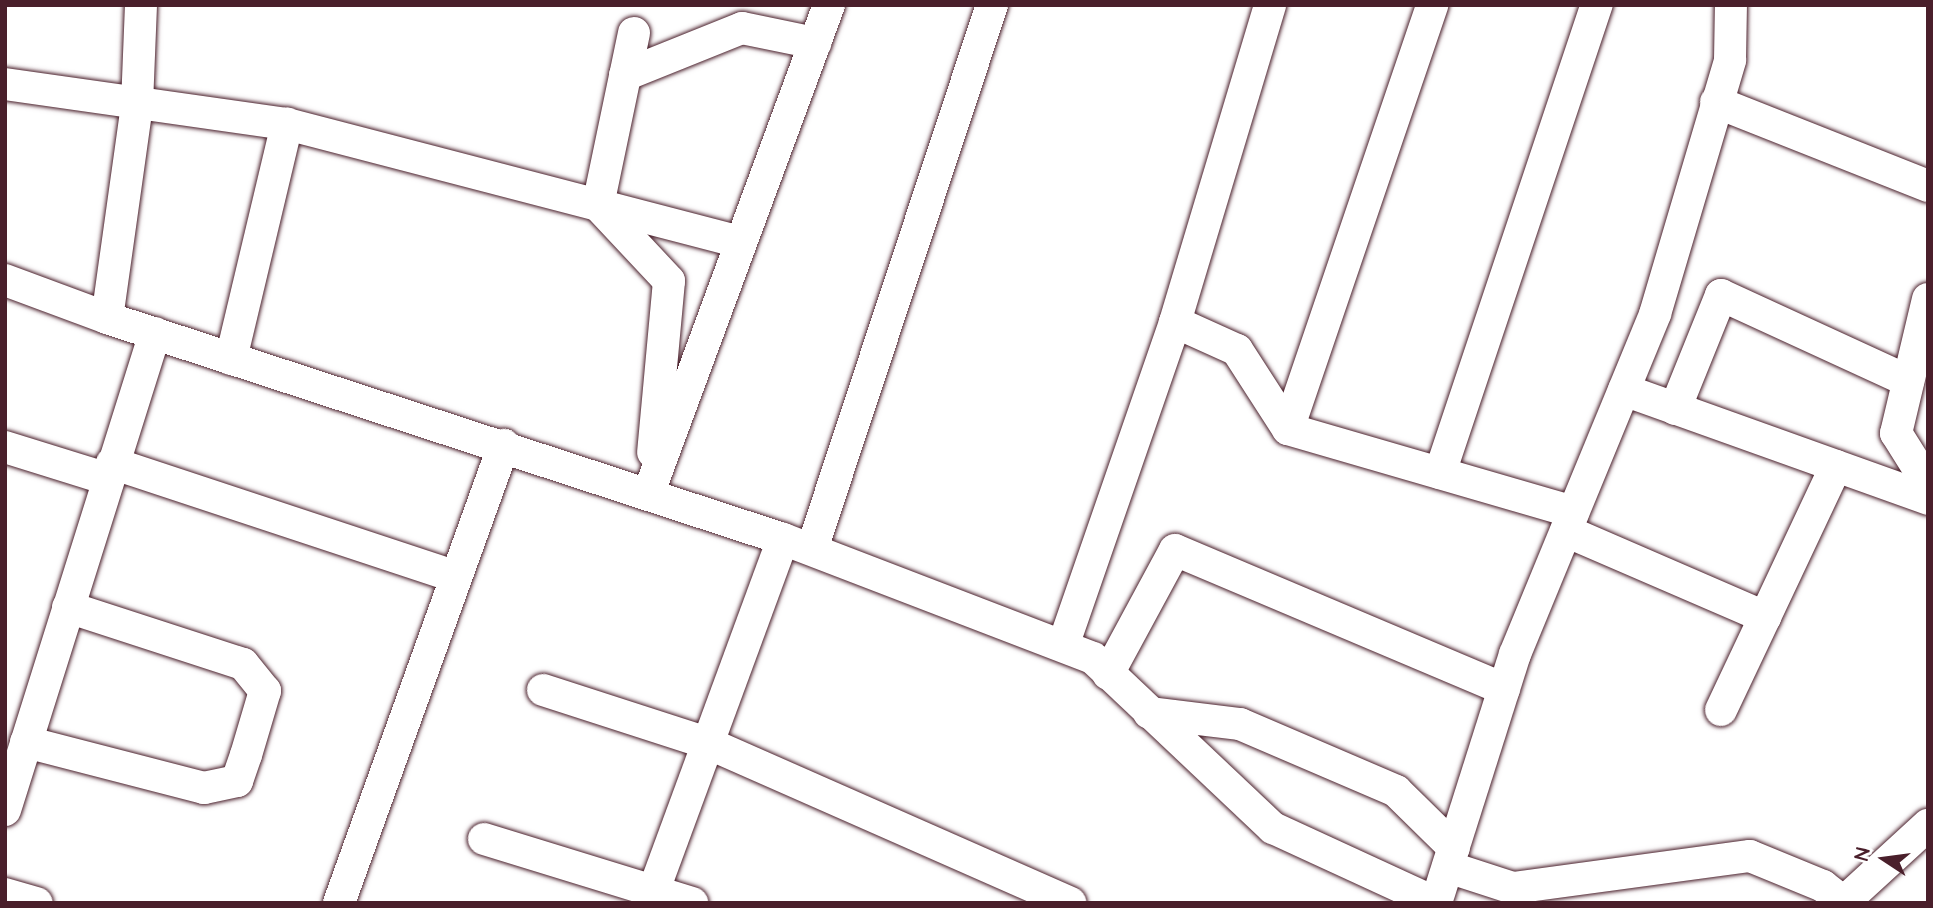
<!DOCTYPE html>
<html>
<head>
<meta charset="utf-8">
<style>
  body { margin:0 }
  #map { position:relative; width:1933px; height:908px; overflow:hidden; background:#fff; font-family:"Architects Daughter",sans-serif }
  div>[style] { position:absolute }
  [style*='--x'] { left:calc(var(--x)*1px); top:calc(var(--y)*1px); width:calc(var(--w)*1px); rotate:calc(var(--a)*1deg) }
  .roads { filter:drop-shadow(0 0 2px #4a1f2b) drop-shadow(0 0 2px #4a1f2b) }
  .minor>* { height:32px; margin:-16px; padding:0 16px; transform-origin:16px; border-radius:16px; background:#fff }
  span { translate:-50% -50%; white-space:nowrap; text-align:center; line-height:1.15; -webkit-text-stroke:5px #fff; paint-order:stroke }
  .frame { position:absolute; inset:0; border:7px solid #4a1f2b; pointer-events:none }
  .north { position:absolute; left:1849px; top:824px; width:70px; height:70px; -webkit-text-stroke:5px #fff; paint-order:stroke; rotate:283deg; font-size:19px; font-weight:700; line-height:28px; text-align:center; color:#4a1f2b }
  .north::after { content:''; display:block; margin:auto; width:24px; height:32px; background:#4a1f2b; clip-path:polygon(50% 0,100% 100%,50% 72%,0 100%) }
</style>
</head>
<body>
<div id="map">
  <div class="roads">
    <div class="minor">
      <div style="--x:141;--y:5;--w:100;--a:92.3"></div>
      <div style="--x:137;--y:105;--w:215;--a:98"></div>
      <div style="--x:107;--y:318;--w:711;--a:18.1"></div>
      <div style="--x:783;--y:539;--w:388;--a:110.2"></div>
      <div style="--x:634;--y:33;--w:176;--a:101.8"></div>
      <div style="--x:598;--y:205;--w:104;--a:46.9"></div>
      <div style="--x:669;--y:281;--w:172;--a:95.3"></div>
      <div style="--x:625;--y:75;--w:126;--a:-21.9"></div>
      <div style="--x:742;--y:28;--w:75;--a:11.6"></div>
      <div style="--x:5;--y:84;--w:285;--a:8.1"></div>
      <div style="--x:287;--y:124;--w:469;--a:14.6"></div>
      <div style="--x:1716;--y:102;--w:228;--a:21.6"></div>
      <div style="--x:5;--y:280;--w:109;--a:20.4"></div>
      <div style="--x:1928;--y:299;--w:138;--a:103.4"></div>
      <div style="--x:1896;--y:433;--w:60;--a:57.9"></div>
      <div style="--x:1175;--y:322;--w:68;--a:24.3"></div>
      <div style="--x:1237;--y:350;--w:94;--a:57.2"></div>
      <div style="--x:1288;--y:429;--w:297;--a:16.2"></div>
      <div style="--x:231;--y:359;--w:242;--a:-76.6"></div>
      <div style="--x:1624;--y:390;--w:323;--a:19.7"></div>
      <div style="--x:1675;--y:409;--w:123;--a:-68"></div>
      <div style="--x:1721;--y:295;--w:206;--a:24.7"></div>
      <div style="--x:1288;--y:429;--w:448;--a:-71.2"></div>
      <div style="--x:5;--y:447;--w:108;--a:17.3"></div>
      <div style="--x:112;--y:463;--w:362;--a:18.3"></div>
      <div style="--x:1440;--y:473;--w:494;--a:-71.5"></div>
      <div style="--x:649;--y:492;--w:519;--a:-69.72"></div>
      <div style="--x:1566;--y:531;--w:217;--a:23.4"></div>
      <div style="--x:1765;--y:617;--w:167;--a:-64.8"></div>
      <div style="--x:783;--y:539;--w:332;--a:21"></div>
      <div style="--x:1093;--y:658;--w:248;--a:43.4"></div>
      <div style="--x:1273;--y:828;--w:179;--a:24.7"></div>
      <div style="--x:812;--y:549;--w:573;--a:-71.69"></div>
      <div style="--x:1064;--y:643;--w:340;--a:-70.9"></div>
      <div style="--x:1175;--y:322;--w:331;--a:-73.3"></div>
      <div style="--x:1108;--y:674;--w:141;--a:-61.6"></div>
      <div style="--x:1175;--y:550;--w:357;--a:22.9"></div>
      <div style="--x:543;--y:690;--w:176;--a:17.9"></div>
      <div style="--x:710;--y:744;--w:394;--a:23.8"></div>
      <div style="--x:1721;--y:710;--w:103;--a:-64.7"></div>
      <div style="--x:1149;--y:713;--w:92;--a:6.9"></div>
      <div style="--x:1240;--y:724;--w:170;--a:23.2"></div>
      <div style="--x:1396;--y:791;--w:81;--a:44.5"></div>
      <div style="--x:26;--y:742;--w:184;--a:14.5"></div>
      <div style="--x:204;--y:788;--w:34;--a:-12"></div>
      <div style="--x:237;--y:781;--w:28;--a:-71"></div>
      <div style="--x:246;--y:755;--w:67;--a:-73.5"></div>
      <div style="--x:265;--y:691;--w:35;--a:-129"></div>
      <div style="--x:243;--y:664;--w:184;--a:-162"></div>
      <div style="--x:5;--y:810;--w:500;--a:-72.54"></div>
      <div style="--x:484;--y:839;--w:218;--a:17.1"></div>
      <div style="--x:1448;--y:867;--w:68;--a:17.9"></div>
      <div style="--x:1513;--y:888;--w:239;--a:-7.7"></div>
      <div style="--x:1750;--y:856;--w:79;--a:22.3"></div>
      <div style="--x:1823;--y:886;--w:28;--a:38"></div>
      <div style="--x:5;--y:894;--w:33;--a:16"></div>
      <div style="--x:1845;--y:901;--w:113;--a:-42.5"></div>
      <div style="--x:339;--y:903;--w:487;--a:-70.2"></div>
      <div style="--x:1436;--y:903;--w:261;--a:-72.4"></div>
      <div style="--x:1515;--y:654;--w:368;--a:-67.6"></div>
      <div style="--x:1655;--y:314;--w:265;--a:-73.5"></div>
      <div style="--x:1730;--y:60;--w:55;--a:-89"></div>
    </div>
  </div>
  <div class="frame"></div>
  <div class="north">N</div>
</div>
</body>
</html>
